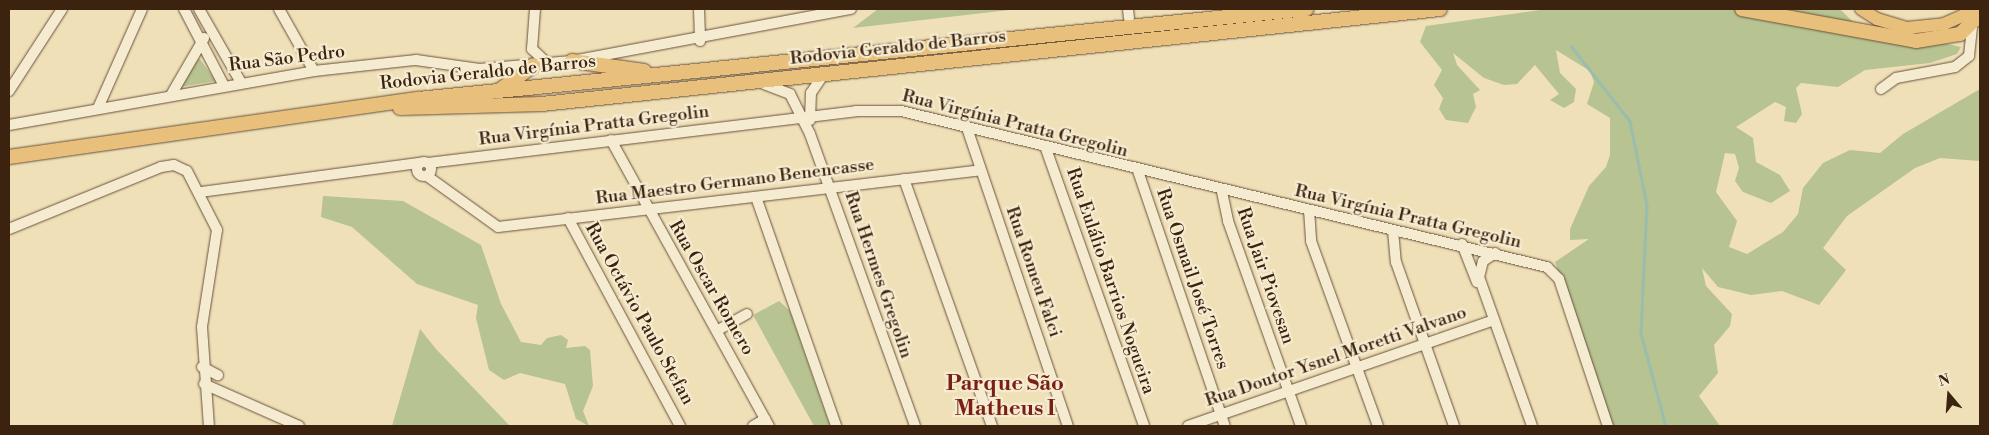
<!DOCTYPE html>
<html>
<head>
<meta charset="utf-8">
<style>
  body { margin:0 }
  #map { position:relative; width:1989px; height:435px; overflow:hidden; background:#f0e0b8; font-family:"Libre Bodoni",serif }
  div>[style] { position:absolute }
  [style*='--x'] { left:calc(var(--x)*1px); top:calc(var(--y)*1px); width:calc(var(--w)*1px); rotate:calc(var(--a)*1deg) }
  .green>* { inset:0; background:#b7c390 }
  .stream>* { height:2.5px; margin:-1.25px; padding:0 1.25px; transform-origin:1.25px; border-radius:1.25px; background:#9abdad }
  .roads { filter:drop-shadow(0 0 1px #69523a) drop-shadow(0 0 1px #69523a) }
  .minor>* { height:10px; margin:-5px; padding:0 5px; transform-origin:5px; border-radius:5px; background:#f5ebd1 }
  .minor>.ring { margin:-5px; padding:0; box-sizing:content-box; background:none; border:10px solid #f5ebd1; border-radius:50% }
  .major>* { height:12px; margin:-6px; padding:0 6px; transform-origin:6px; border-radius:6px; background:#e8c07c }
  .highway>* { height:14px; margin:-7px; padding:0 7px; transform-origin:7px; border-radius:7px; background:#e8c07c }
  span { translate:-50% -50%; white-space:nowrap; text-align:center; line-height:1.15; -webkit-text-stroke:4.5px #f5ebd1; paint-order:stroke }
  .street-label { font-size:18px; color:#3c2310 }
  .district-label { font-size:22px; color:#7a1f14; font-weight:700 }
  .frame { position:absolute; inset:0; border:10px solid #3c2310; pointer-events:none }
  .north { position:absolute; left:1924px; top:370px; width:50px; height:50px; -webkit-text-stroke:4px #f5ebd1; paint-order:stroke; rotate:342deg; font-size:14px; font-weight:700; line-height:20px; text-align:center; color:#3c2310 }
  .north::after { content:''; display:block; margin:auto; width:18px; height:22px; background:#3c2310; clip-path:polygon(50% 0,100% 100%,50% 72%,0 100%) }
</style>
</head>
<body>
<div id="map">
  <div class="green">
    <div style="clip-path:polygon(878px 9px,1019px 9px,853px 28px)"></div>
    <div style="clip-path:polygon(1547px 9px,1743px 9px,1774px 15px,1800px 9px,1840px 9px,1854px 23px,1961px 47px,1957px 54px,1930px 63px,1865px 70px,1838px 87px,1801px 83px,1796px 88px,1802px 114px,1796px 123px,1784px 121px,1786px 107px,1775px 102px,1736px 127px,1753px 138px,1756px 162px,1780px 175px,1790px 191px,1771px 203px,1743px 192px,1735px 181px,1739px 168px,1735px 154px,1725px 153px,1716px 192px,1737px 221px,1729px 247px,1747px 254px,1783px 232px,1798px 214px,1803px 188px,1823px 163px,1850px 150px,1880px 153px,1903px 134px,1980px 89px,1980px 161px,1940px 158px,1915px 168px,1847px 216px,1823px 248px,1846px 270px,1819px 305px,1782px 291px,1751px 295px,1718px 287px,1702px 268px,1706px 286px,1732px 314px,1730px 326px,1714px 345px,1718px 373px,1699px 396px,1720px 426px,1612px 426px,1555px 262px,1589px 239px,1570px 240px,1570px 229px,1589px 186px,1606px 167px,1610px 155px,1610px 118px,1587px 104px,1594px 82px,1590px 71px,1556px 50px,1560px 73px,1576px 89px,1574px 102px,1564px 108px,1550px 100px,1559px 94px,1535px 65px,1517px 84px,1504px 85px,1484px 78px,1453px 53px,1457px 65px,1480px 90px,1473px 94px,1476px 107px,1468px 123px,1446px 120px,1439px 109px,1443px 98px,1434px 85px,1442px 70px,1420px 42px,1426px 26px)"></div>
    <div style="clip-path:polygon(199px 58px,216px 81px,179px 87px)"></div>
    <div style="clip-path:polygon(323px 196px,403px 201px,481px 245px,501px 304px,521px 342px,541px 345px,547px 338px,561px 335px,568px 340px,566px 348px,585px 346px,590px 350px,593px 386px,583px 411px,589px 426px,576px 419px,565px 384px,520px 373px,504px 380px,489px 370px,476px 318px,478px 305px,417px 284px,352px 227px,321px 217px)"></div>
    <div style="clip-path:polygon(779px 301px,790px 311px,830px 426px,814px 426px,753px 315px)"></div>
    <div style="clip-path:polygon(420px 329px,436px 349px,510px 426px,392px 426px)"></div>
  </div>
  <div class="stream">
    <div style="--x:1571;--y:46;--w:95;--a:51.8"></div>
    <div style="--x:1630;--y:121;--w:86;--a:78.6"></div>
    <div style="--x:1647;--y:205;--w:128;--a:92.7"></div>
    <div style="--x:1641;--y:333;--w:96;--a:75"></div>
  </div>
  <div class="roads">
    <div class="minor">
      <div style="--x:184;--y:9;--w:85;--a:62.5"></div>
      <div style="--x:199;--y:9;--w:83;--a:60.3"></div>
      <div style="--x:279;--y:9;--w:71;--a:60.6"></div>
      <div style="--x:535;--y:9;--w:40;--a:94.3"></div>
      <div style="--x:532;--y:49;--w:21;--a:43"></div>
      <div style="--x:699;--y:9;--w:32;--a:88"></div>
      <div style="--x:1128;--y:9;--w:9;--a:84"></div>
      <div style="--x:764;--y:84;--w:28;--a:21"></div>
      <div style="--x:790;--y:94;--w:45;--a:63.4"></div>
      <div style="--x:810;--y:134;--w:310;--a:70.2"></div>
      <div style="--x:1881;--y:89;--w:19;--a:-36"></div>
      <div style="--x:1896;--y:78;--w:60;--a:-10.6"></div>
      <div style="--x:1955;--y:67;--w:18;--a:-38"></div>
      <div style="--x:1969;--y:56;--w:29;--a:-84"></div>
      <div style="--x:9;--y:91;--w:98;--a:-57.1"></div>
      <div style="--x:171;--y:95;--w:66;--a:-59.9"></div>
      <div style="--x:98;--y:108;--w:108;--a:-66"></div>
      <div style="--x:810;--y:120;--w:27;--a:-88"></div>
      <div style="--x:811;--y:93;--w:23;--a:-56"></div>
      <div style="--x:9;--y:125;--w:310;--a:-10"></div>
      <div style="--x:314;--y:71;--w:103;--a:-6.2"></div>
      <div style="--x:416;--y:60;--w:64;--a:8.1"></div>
      <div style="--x:479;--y:69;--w:93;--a:-4.9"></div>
      <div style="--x:572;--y:61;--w:284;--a:-10.6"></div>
      <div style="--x:967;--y:128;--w:315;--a:71.3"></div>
      <div style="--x:611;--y:140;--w:327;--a:61.1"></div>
      <div style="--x:1045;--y:146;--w:297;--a:70.5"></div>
      <div class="ring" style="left:417px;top:162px;width:4px;height:4px"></div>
      <div style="--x:428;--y:163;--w:431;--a:-6.9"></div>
      <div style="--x:856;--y:111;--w:45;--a:0"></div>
      <div style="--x:901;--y:111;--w:665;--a:13.58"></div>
      <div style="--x:1547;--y:267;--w:17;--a:45"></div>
      <div style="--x:1559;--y:279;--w:155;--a:71.6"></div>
      <div style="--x:1138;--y:171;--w:269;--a:71.2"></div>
      <div style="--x:427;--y:176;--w:87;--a:35.7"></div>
      <div style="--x:498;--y:227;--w:486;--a:-6.7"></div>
      <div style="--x:904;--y:179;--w:262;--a:70.4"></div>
      <div style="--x:201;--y:192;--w:220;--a:-7.6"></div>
      <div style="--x:1222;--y:192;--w:30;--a:78"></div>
      <div style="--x:1228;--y:221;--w:218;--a:70.4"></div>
      <div style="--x:756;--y:197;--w:243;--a:70.7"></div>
      <div style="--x:1309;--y:210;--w:31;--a:86"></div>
      <div style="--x:1311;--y:241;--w:197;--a:70.1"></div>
      <div style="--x:568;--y:218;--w:236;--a:61.7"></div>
      <div style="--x:9;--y:229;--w:164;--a:-22.2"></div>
      <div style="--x:161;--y:167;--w:13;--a:-9"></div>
      <div style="--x:174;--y:165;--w:14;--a:25"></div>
      <div style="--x:187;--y:171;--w:66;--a:63"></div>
      <div style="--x:217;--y:230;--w:98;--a:98.8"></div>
      <div style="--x:202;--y:327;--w:99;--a:86"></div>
      <div style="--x:1393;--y:230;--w:32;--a:85"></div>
      <div style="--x:1396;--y:262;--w:174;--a:70.5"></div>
      <div style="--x:1462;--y:244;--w:41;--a:68.5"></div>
      <div style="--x:1495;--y:253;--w:14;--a:146"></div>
      <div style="--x:1483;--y:261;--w:16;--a:104"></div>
      <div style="--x:1479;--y:277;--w:158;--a:70.4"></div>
      <div style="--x:718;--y:330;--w:33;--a:-29"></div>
      <div style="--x:202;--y:367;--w:18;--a:27"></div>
      <div style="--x:204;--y:384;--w:104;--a:23.9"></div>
      <div style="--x:753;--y:426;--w:14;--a:-30"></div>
      <div style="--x:1188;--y:426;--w:324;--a:-19.1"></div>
    </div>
    <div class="major">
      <div style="--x:1861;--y:9;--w:19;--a:32"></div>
      <div style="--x:1877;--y:19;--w:31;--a:17"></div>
      <div style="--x:1907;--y:28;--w:37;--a:-6"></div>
      <div style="--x:1944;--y:24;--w:37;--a:-24"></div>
    </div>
    <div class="highway">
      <div style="--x:1742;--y:9;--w:177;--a:10.4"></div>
      <div style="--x:1916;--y:41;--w:45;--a:-9"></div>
      <div style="--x:1960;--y:34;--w:28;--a:-44"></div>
      <div style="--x:572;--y:61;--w:73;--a:7.9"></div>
      <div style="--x:500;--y:90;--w:42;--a:-36.3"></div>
      <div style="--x:400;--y:108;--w:142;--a:-1.6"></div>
      <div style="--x:542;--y:104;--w:903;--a:-6.04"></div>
      <div style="--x:9;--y:157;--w:414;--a:-8.1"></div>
      <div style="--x:419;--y:99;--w:892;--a:-5.79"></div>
    </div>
  </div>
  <div class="street-label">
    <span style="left:898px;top:48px;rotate:-6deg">Rodovia Geraldo de Barros</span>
    <span style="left:287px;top:59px;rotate:-7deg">Rua São Pedro</span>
    <span style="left:488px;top:73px;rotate:-6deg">Rodovia Geraldo de Barros</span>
    <span style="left:1015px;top:124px;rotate:14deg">Rua Virgínia Pratta Gregolin</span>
    <span style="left:594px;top:126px;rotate:-7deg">Rua Virgínia Pratta Gregolin</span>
    <span style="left:735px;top:182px;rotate:-7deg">Rua Maestro Germano Benencasse</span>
    <span style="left:1408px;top:217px;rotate:13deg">Rua Virgínia Pratta Gregolin</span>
    <span style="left:1033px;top:272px;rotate:71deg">Rua Romeu Falci</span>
    <span style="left:878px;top:275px;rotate:71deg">Rua Hermes Gregolin</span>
    <span style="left:1265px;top:276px;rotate:71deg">Rua Jair Piovesan</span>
    <span style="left:1192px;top:279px;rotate:71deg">Rua Osmail José Torres</span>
    <span style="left:1110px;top:281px;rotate:71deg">Rua Eulálio Barrios Nogueira</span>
    <span style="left:711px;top:288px;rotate:60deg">Rua Oscar Romero</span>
    <span style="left:639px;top:314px;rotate:61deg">Rua Octávio Paulo Stefan</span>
    <span style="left:1336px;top:357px;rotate:-19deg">Rua Doutor Ysnel Moretti Valvano</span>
  </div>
  <div class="district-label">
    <span style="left:1005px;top:396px">Parque São<br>Matheus I</span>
  </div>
  <div class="frame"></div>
  <div class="north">N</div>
</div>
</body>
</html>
